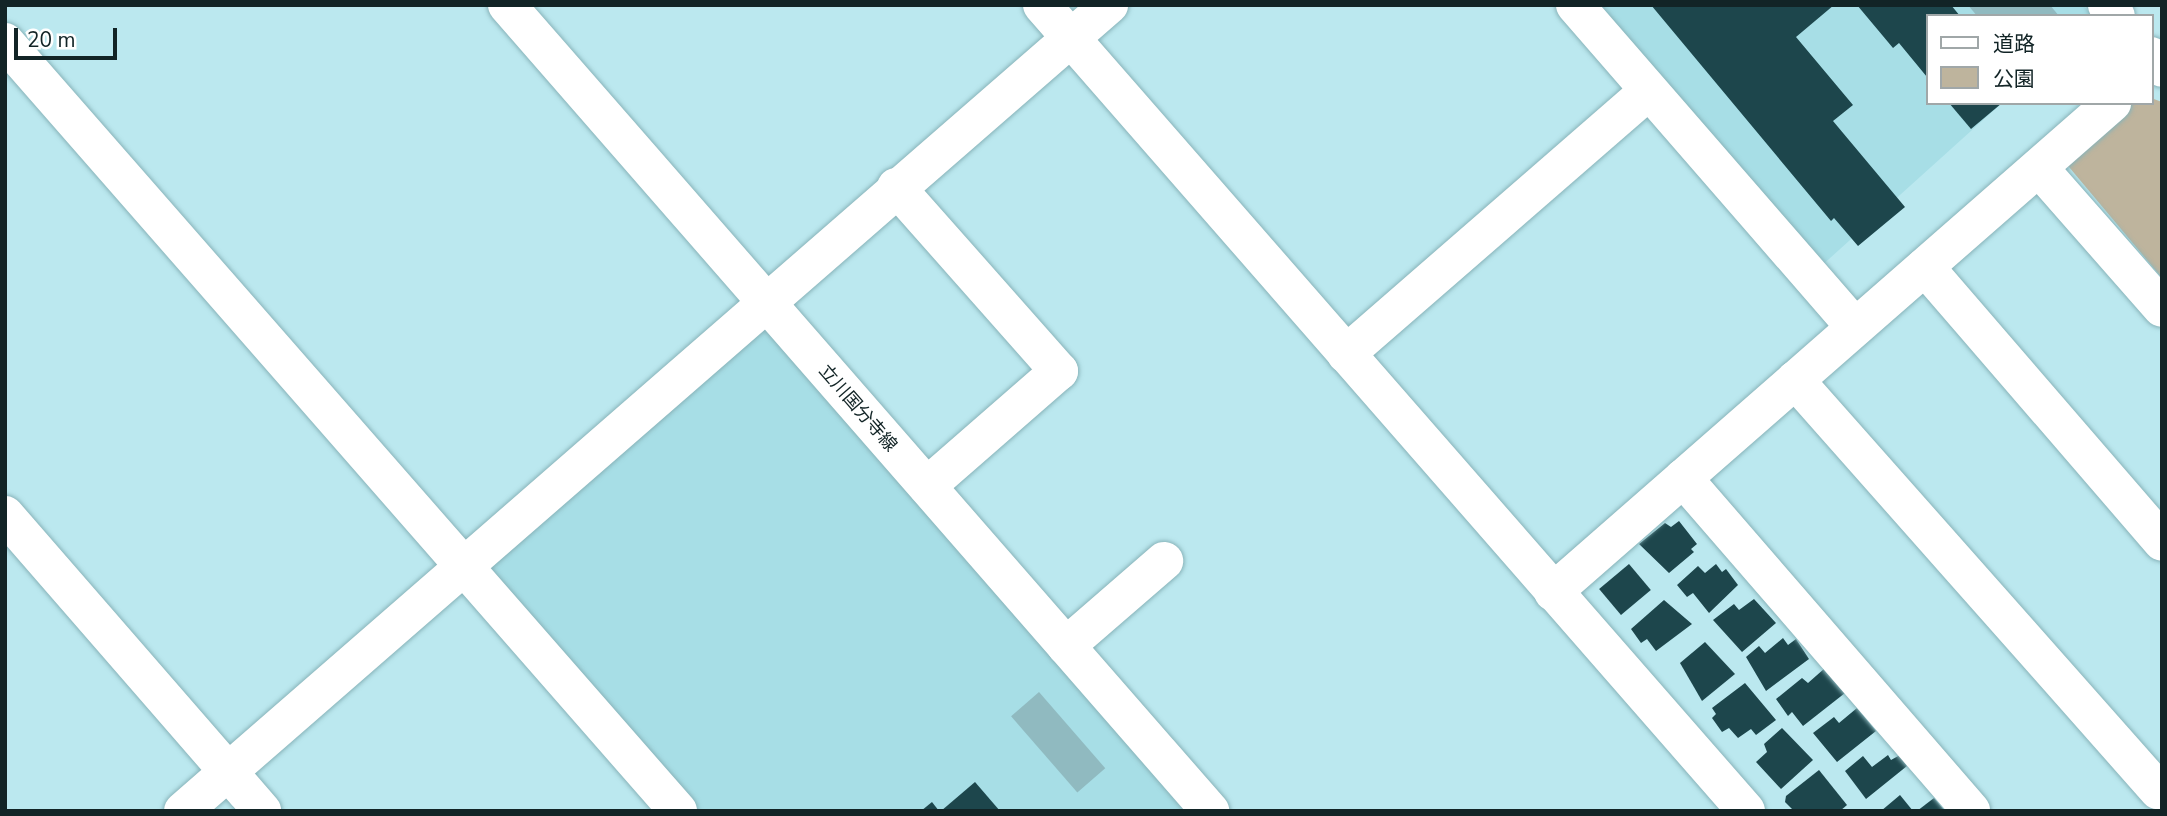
<!DOCTYPE html>
<html>
<head>
<meta charset="utf-8">
<style>
  body { margin:0 }
  #map { position:relative; width:2167px; height:816px; overflow:hidden; background:#bbe8ef; font-family:"Nunito Sans","Noto Sans JP",sans-serif }
  div>[style] { position:absolute }
  [style*='--x'] { left:calc(var(--x)*1px); top:calc(var(--y)*1px); width:calc(var(--w)*1px); rotate:calc(var(--a)*1deg) }
  .built>* { inset:0; background:#a7dee6 }
  .green>* { inset:0; background:#beb49d }
  .water>* { inset:0; background:#90bac0; transform-origin:0 0 }
  .building>* { inset:0; background:#1d464c; transform-origin:0 0 }
  .roads { filter:drop-shadow(0 0 2px #88b3b9) drop-shadow(0 0 2px #88b3b9) }
  .minor>* { height:38px; margin:-19px; padding:0 19px; transform-origin:19px; border-radius:19px; background:#fff }
  .major>* { height:38px; margin:-19px; padding:0 19px; transform-origin:19px; border-radius:19px; background:#fff }
  span { translate:-50% -50%; white-space:nowrap; text-align:center; line-height:1.15; -webkit-text-stroke:7px #fff; paint-order:stroke }
  .street-label { font-size:18px; color:#122426 }
  .frame { position:absolute; inset:0; border:7px solid #122426; pointer-events:none }
  .legend { position:absolute; left:1926px; top:14px; width:228px; height:91px; box-sizing:border-box; background:#fff; border:2px solid #a0a7a8; margin:0; padding:9px 12px; list-style:none; font-size:21px; color:#122426 }
  .legend li { display:flex; align-items:center; gap:14px; height:35px }
  .legend b { width:35px; border:2px solid #a0a7a8 }
  .scale { position:absolute; left:14px; top:28px; width:103px; height:32px; box-sizing:border-box; border:4px solid #122426; border-top:0; padding-left:9px; font-size:21px; line-height:24px; white-space:nowrap; color:#122426; -webkit-text-stroke:5px #fff; paint-order:stroke }
</style>
</head>
<body>
<div id="map">
  <div class="built">
    <div style="clip-path:polygon(1593px 5px,2083px 5px,2092px 16px,1927px 16px,1927px 103px,2002px 103px,1819px 268px)"></div>
    <div style="clip-path:polygon(765px 324px,1190px 811px,695px 811px,484px 571px)"></div>
  </div>
  <div class="green">
    <div style="clip-path:polygon(2151px 98px,2162px 102px,2162px 278px,2064px 161px,2130px 103px,2151px 103px)"></div>
  </div>
  <div class="water">
    <div style="clip-path:polygon(1968px 5px,2050px 5px,2059px 16px,1977px 16px)"></div>
    <div style="left:1039px;top:692px;width:101px;height:37px;rotate:49deg"></div>
  </div>
  <div class="building">
    <div style="clip-path:polygon(1651px 5px,1834px 5px,1796px 37px,1853px 105px,1833px 121px,1905px 207px,1858px 246px,1834px 218px,1831px 221px)"></div>
    <div style="clip-path:polygon(1857px 5px,1951px 5px,1960px 16px,1927px 16px,1927px 77px,1899px 43px,1893px 48px)"></div>
    <div style="clip-path:polygon(1949px 103px,2002px 103px,1971px 129px)"></div>
    <div style="clip-path:polygon(1679px 521px,1697px 544px,1691px 549px,1694px 552px,1669px 573px,1639px 544px,1665px 523px,1671px 527px)"></div>
    <div style="left:1629px;top:564px;width:34px;height:39px;rotate:50deg"></div>
    <div style="clip-path:polygon(1716px 564px,1722px 572px,1726px 569px,1738px 585px,1709px 613px,1693px 593px,1687px 597px,1677px 585px,1698px 566px,1705px 573px)"></div>
    <div style="clip-path:polygon(1754px 599px,1776px 623px,1742px 652px,1713px 620px,1734px 604px,1739px 610px)"></div>
    <div style="clip-path:polygon(1664px 600px,1692px 624px,1656px 651px,1647px 639px,1641px 643px,1631px 629px)"></div>
    <div style="clip-path:polygon(1783px 638px,1788px 645px,1796px 639px,1809px 659px,1766px 691px,1746px 657px,1759px 646px,1765px 653px)"></div>
    <div style="clip-path:polygon(1705px 642px,1735px 674px,1702px 701px,1680px 663px)"></div>
    <div style="clip-path:polygon(1825px 668px,1845px 693px,1803px 726px,1792px 712px,1788px 716px,1776px 699px,1802px 678px,1808px 683px)"></div>
    <div style="clip-path:polygon(1745px 683px,1776px 720px,1756px 735px,1751px 729px,1738px 738px,1729px 728px,1722px 732px,1712px 718px,1716px 714px,1712px 708px)"></div>
    <div style="clip-path:polygon(1857px 708px,1876px 731px,1837px 762px,1813px 733px,1834px 717px,1839px 723px)"></div>
    <div style="clip-path:polygon(1782px 728px,1813px 760px,1781px 789px,1756px 762px,1767px 752px,1764px 744px)"></div>
    <div style="clip-path:polygon(1888px 755px,1891px 760px,1900px 755px,1907px 766px,1866px 799px,1845px 771px,1863px 756px,1872px 767px)"></div>
    <div style="clip-path:polygon(1819px 770px,1847px 805px,1840px 811px,1794px 811px,1785px 802px,1786px 796px)"></div>
    <div style="clip-path:polygon(975px 782px,1000px 811px,941px 811px)"></div>
    <div style="clip-path:polygon(1900px 795px,1913px 811px,1881px 811px)"></div>
    <div style="clip-path:polygon(1934px 798px,1945px 811px,1917px 811px)"></div>
    <div style="clip-path:polygon(932px 802px,939px 811px,921px 811px)"></div>
  </div>
  <div class="roads">
    <div class="minor">
      <div style="--x:1042;--y:5;--w:1070;--a:48.86"></div>
      <div style="--x:1575;--y:5;--w:427;--a:49"></div>
      <div style="--x:2107;--y:5;--w:14;--a:51"></div>
      <div style="--x:5;--y:42;--w:1022;--a:48.81"></div>
      <div style="--x:2151;--y:56;--w:16;--a:47"></div>
      <div style="--x:2039;--y:168;--w:186;--a:48.7"></div>
      <div style="--x:896;--y:187;--w:246;--a:48.5"></div>
      <div style="--x:1059;--y:371;--w:175;--a:138.9"></div>
      <div style="--x:1925;--y:267;--w:363;--a:49.2"></div>
      <div style="--x:1346;--y:354;--w:401;--a:-41"></div>
      <div style="--x:1795;--y:380;--w:548;--a:48.48"></div>
      <div style="--x:1683;--y:478;--w:440;--a:49.1"></div>
      <div style="--x:5;--y:515;--w:392;--a:49"></div>
      <div style="--x:1553;--y:592;--w:743;--a:-41.18"></div>
      <div style="--x:1066;--y:646;--w:130;--a:-40.9"></div>
      <div style="--x:183;--y:811;--w:1228;--a:-41.04"></div>
    </div>
    <div class="major">
      <div style="--x:507;--y:5;--w:1070;--a:48.9"></div>
    </div>
  </div>
  <div class="street-label">
    <span style="left:858px;top:408px;rotate:49deg">立川国分寺線</span>
  </div>
  <div class="frame"></div>
  <ul class="legend">
  <li><b style="height:9px;background:#fff"></b>道路</li>
  <li><b style="height:19px;background:#beb49d"></b>公園</li>
  </ul>
  <div class="scale">20 m</div>
</div>
</body>
</html>
